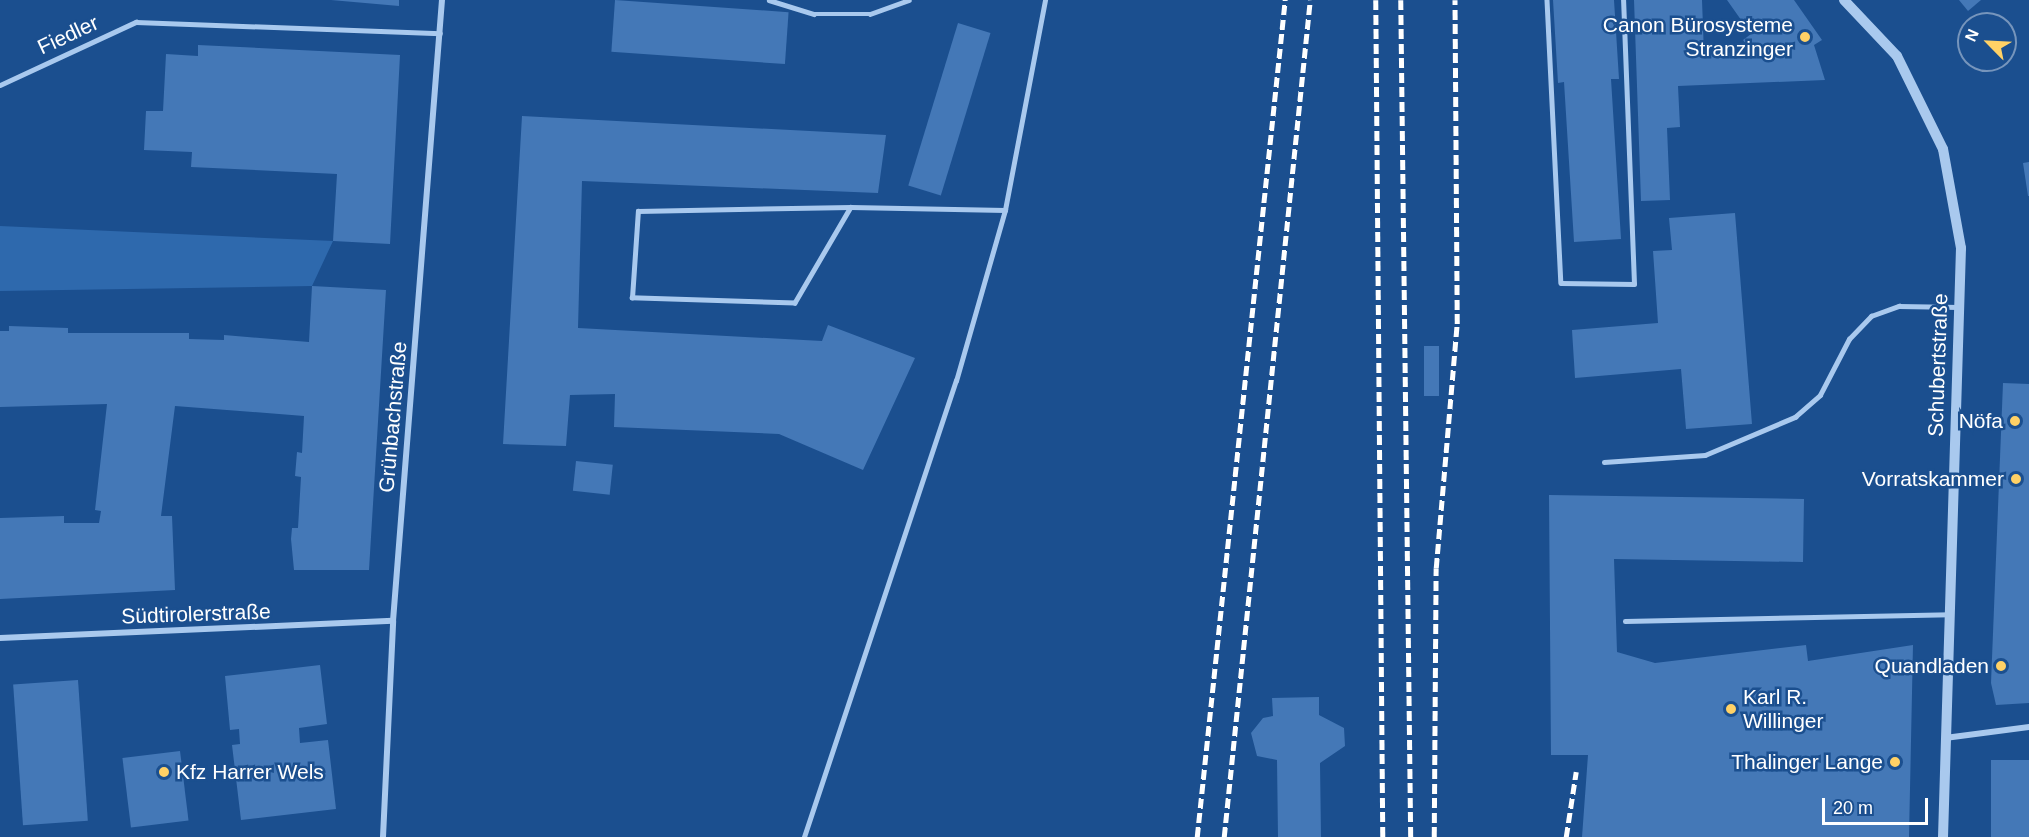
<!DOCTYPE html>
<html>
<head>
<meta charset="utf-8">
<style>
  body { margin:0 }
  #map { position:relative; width:2029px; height:837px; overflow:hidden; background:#1b4f8f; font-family:Arial,sans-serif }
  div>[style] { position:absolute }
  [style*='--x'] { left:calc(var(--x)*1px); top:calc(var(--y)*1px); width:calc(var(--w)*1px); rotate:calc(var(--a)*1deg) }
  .green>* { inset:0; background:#2e69ad }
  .building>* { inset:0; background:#4478b7; transform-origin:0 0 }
  .service>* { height:4.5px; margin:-2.25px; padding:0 2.25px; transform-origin:2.25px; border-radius:2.25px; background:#a9c9ee }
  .minor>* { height:6px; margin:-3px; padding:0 3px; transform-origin:3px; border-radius:3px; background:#a9c9ee }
  .tertiary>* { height:10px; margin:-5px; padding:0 5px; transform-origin:5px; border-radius:5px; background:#a9c9ee }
  .rail>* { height:4.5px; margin-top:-2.25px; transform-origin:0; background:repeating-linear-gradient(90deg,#fff 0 10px,transparent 0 14.5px) }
  .dots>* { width:16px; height:16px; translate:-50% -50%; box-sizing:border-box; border:3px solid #1b4f8f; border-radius:50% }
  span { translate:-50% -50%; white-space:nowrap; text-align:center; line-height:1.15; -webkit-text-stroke:5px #1b4f8f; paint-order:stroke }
  .poi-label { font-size:21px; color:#fff }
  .right { translate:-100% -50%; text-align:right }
  .left { translate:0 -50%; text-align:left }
  .street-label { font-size:21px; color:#fff }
  .north { position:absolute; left:1957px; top:12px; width:60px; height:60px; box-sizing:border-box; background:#1b4f8f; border:2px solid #7695bc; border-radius:50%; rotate:294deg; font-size:16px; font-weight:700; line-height:24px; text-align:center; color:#fff }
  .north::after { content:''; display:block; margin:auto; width:21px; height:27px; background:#ffd166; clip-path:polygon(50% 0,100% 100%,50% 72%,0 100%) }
  .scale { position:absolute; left:1822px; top:798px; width:106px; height:27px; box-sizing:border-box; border:3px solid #fff; border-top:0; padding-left:8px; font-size:18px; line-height:21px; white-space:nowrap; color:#fff; -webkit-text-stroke:4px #1b4f8f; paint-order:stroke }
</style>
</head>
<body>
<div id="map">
  <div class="green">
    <div style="clip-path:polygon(0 226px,333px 241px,312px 286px,0 291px)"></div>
  </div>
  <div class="building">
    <div style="clip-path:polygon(331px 0,399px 0,399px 6px)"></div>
    <div style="left:615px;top:0;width:174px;height:52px;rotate:4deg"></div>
    <div style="clip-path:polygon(1553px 0,1614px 0,1619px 79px,1611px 79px,1621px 239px,1574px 242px,1564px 82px,1558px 83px)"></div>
    <div style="clip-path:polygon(1634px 0,1702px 0,1704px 54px,1752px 52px,1743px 40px,1751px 34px,1727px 0,1794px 0,1822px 40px,1814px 45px,1825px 80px,1678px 86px,1680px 127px,1667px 128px,1670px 200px,1641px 201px)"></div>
    <div style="clip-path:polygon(1959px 0,1981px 0,1968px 11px)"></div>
    <div style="left:958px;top:23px;width:34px;height:170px;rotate:17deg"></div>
    <div style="clip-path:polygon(198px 45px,400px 55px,390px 244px,333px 241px,337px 174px,191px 167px,192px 152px,144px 150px,146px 111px,163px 111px,166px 54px,198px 56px)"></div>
    <div style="clip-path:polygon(522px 116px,886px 135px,878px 193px,582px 181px,578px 328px,822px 341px,828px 325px,915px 358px,863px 470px,779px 434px,614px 427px,615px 394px,570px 395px,566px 446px,503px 444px)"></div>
    <div style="clip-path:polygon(2029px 162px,2029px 196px,2028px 196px,2023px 163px)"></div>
    <div style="clip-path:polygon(1735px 213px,1752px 424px,1686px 429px,1681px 369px,1575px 378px,1572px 330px,1658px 323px,1653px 251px,1672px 250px,1669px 218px)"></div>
    <div style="clip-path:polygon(312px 286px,386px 290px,369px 570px,294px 570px,291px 539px,292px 528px,298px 528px,301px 477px,295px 476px,297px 452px,302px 453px,304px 416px,175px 406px,161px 516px,172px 516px,175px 590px,0 599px,0 518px,64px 516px,64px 523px,99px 523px,101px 511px,95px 510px,107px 404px,0 407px,0 331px,9px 331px,9px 326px,68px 328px,68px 333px,189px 333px,189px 339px,224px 340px,224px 335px,309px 342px)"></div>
    <div style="left:1424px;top:346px;width:15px;height:50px"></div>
    <div style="clip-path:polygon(2003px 383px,2029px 384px,2029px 703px,1996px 705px,1991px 683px)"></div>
    <div style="left:576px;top:461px;width:37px;height:30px;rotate:6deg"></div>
    <div style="clip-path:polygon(1549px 495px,1804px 499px,1803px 562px,1614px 559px,1617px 652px,1655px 663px,1806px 645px,1808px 661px,1913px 645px,1909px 837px,1582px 837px,1588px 755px,1551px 755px)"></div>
    <div style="clip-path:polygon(320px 665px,327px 724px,299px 728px,300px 743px,328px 740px,336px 809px,241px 820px,232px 745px,240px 744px,239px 729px,230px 730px,225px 676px)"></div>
    <div style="left:78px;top:680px;width:141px;height:65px;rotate:86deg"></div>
    <div style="clip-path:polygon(1319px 697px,1319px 715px,1344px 728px,1345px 746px,1320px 763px,1321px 837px,1278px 837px,1277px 760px,1257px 756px,1251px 733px,1263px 718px,1273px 716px,1272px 698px)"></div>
    <div style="left:180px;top:751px;width:70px;height:58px;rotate:83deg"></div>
    <div style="left:2029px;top:760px;width:77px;height:38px;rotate:90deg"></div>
  </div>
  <div class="service">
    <div style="--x:769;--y:0;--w:47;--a:17.3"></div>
    <div style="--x:814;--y:14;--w:56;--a:0"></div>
    <div style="--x:870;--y:14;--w:41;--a:-19.7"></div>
    <div style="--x:1547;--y:0;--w:283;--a:87.2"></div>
    <div style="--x:1561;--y:283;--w:73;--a:0.8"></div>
    <div style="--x:1634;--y:284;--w:284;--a:-92.2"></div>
    <div style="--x:0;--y:85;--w:150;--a:-24.9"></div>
    <div style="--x:136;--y:22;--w:304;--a:2.1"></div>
    <div style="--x:851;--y:207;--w:111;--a:120.3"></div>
    <div style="--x:795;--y:303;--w:163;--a:-178.2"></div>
    <div style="--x:632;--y:298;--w:87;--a:-86.1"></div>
    <div style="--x:638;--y:211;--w:213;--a:-1.1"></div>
    <div style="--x:851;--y:207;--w:154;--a:1.1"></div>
    <div style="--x:1604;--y:462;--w:101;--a:-4"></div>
    <div style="--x:1705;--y:455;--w:98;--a:-22.9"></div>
    <div style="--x:1795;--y:417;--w:33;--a:-41"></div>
    <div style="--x:1820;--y:395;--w:63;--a:-62.6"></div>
    <div style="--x:1849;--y:339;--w:32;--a:-46"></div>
    <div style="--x:1871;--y:316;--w:30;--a:-20"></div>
    <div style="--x:1899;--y:306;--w:60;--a:1"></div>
    <div style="--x:1625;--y:621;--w:325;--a:-1.2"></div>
    <div style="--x:804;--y:837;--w:481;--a:-71.6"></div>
    <div style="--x:956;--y:381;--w:178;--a:-74"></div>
    <div style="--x:1005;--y:210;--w:214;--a:-79.2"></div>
  </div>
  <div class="minor">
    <div style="--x:0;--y:638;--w:393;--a:-2.5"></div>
    <div style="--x:1945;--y:738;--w:85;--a:-7.5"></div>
    <div style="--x:383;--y:837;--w:216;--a:-87.3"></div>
    <div style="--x:393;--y:621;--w:623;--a:-85.49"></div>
  </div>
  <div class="tertiary">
    <div style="--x:1844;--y:0;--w:77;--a:46.6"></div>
    <div style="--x:1897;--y:56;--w:104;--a:63.7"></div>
    <div style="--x:1943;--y:149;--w:101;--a:79.7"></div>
    <div style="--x:1961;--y:248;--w:589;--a:91.75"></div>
  </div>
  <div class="rail">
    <div style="--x:1376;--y:0;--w:837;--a:89.52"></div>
    <div style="--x:1401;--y:0;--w:837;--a:89.32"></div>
    <div style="--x:1197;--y:837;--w:842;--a:-84"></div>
    <div style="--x:1224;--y:837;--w:841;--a:-84.13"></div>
    <div style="--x:1434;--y:837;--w:269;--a:-89.6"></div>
    <div style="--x:1436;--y:568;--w:245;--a:-85.1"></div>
    <div style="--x:1457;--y:324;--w:324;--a:-90.4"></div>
    <div style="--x:1566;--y:837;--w:66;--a:-81.3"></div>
  </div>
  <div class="dots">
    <div style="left:1805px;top:37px;background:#ffd166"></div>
    <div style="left:2015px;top:421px;background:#ffd166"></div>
    <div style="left:2016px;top:479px;background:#ffd166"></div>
    <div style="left:2001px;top:666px;background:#ffd166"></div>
    <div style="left:1731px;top:709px;background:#ffd166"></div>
    <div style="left:1895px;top:762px;background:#ffd166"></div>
    <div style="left:164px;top:772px;background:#ffd166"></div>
  </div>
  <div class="poi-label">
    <span class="right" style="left:1793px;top:37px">Canon Bürosysteme<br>Stranzinger</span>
    <span class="right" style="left:2003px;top:421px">Nöfa</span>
    <span class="right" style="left:2004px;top:479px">Vorratskammer</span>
    <span class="right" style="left:1989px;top:666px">Quandladen</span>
    <span class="left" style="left:1743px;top:709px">Karl R.<br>Willinger</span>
    <span class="right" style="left:1883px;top:762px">Thalinger Lange</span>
    <span class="left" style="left:176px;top:772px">Kfz Harrer Wels</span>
  </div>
  <div class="street-label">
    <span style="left:68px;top:35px;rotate:-25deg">Fiedler</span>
    <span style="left:1938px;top:365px;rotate:-88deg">Schubertstraße</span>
    <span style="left:393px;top:417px;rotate:-85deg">Grünbachstraße</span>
    <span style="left:196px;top:614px;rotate:-2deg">Südtirolerstraße</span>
  </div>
  <div class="north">N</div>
  <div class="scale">20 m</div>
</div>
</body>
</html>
